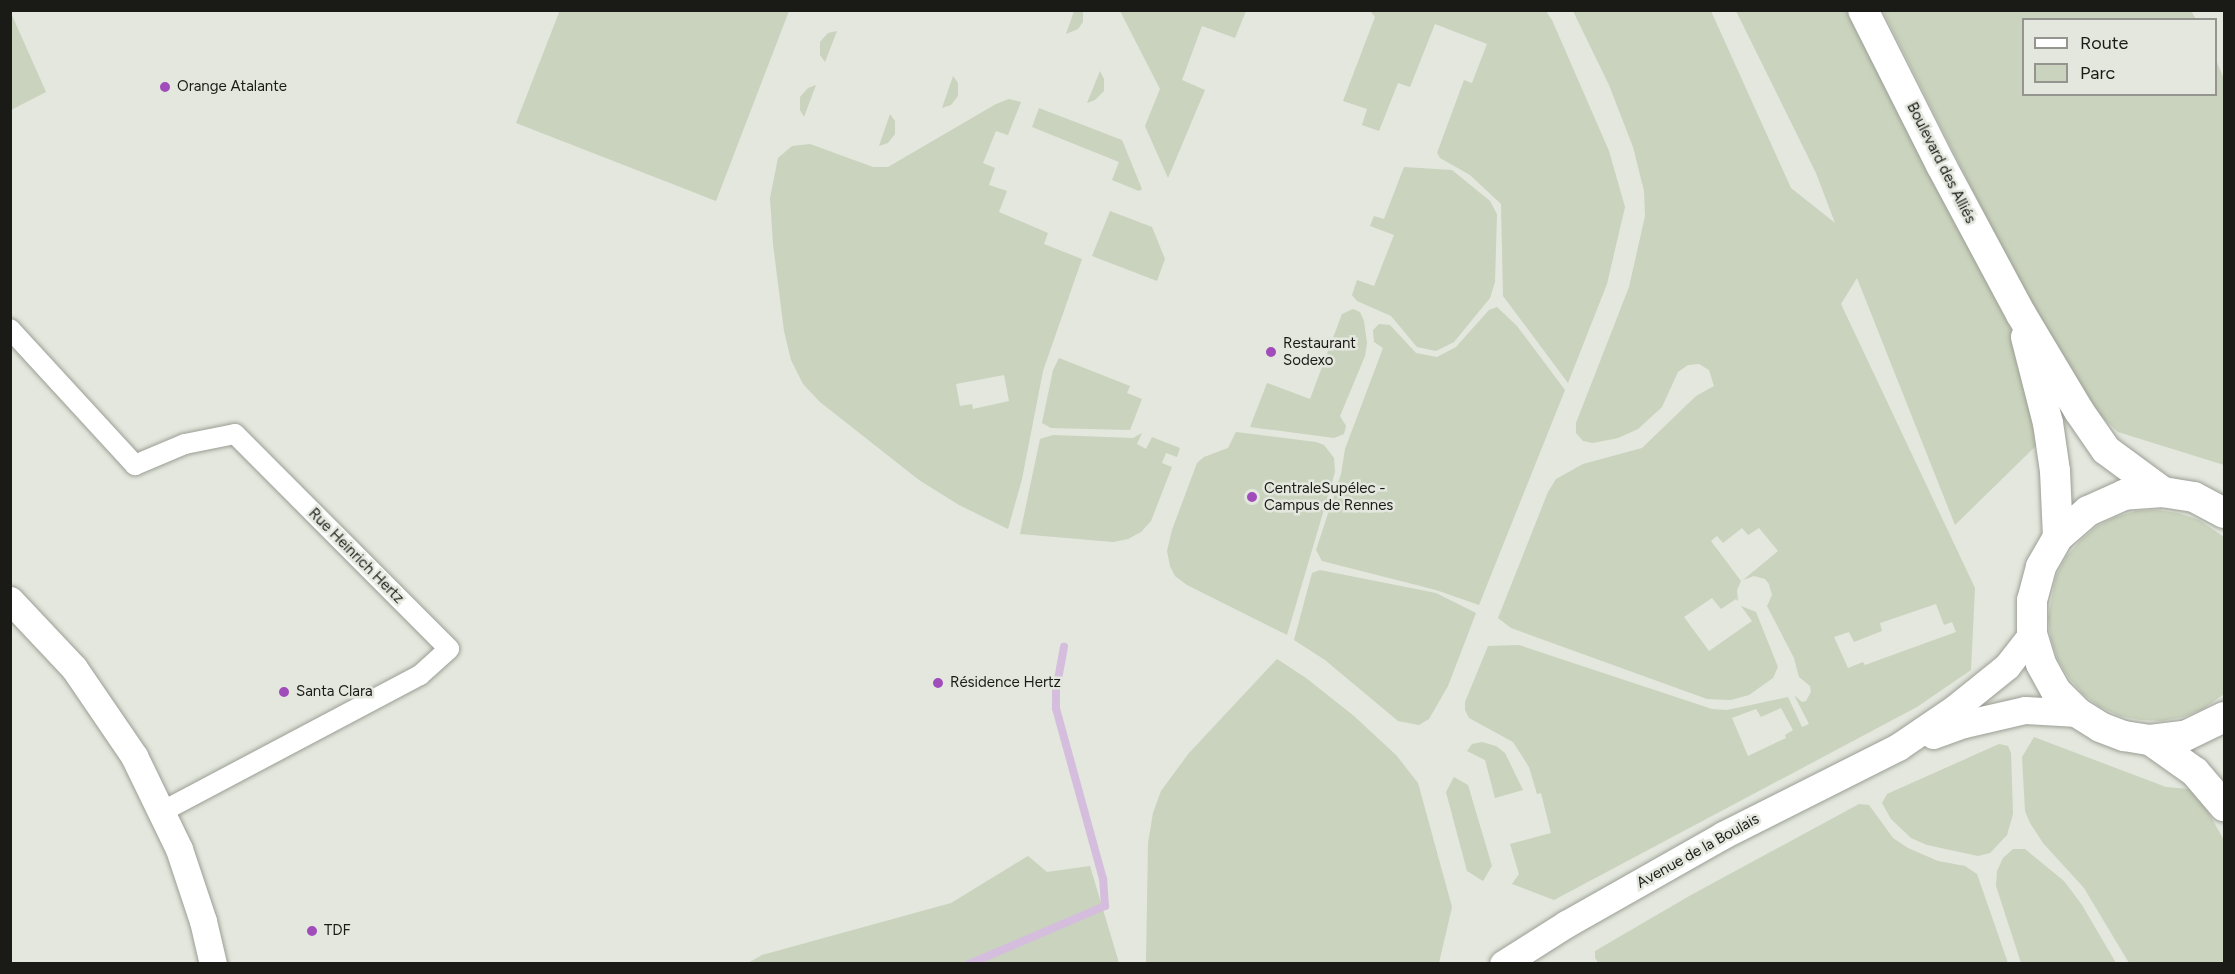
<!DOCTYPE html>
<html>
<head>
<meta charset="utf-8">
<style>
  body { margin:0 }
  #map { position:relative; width:2235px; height:974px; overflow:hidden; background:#e3e7dd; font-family:Figtree,sans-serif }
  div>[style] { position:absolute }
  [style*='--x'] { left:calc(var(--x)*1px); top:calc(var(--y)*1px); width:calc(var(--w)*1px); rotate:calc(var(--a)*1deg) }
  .green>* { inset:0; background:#cad3bd }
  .stream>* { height:8px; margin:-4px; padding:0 4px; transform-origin:4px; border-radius:4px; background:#d5bedd }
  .roads { filter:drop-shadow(0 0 2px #9a9e94) drop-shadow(0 0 2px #9a9e94) }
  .street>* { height:20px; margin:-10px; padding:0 10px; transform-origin:10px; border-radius:10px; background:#fff }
  .secondary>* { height:27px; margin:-13.5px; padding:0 13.5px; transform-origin:13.5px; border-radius:13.5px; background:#fff }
  .primary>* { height:30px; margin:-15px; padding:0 15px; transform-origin:15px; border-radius:15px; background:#fff }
  .dots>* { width:16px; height:16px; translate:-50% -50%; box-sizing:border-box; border:3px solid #e3e7dd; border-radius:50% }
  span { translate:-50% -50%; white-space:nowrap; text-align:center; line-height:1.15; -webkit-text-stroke:5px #e3e7dd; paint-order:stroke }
  .poi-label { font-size:15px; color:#1a1b17 }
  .left { translate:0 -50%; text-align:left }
  .street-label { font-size:15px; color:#1a1b17 }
  .frame { position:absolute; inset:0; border:12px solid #1a1b17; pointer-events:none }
  .legend { position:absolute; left:2022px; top:18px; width:195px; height:78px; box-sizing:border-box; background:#e3e7dd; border:2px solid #93958e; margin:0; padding:8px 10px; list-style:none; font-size:18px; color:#1a1b17 }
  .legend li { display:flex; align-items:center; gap:12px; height:30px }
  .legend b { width:30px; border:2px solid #93958e }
</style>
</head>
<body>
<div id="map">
  <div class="green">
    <div style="clip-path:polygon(560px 10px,789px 11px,716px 201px,516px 123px)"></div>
    <div style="clip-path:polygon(1074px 11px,1083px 11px,1083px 22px,1078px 29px,1066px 34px)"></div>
    <div style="clip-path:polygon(1120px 11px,1246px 11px,1235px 38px,1202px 26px,1182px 80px,1205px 90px,1168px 178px,1145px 126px,1160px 89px)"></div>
    <div style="clip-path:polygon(1370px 11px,1546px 11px,1552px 20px,1609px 151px,1625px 207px,1607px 284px,1568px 383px,1503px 296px,1501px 204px,1470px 175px,1440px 158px,1437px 153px,1464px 80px,1472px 83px,1487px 44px,1435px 24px,1410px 87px,1398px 83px,1379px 131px,1362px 125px,1367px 109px,1343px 101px,1375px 17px)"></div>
    <div style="clip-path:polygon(evenodd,1573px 11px,1711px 11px,1791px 188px,1835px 223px,1816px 173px,1736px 11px,1846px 11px,2051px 406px,2044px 438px,1955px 525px,1857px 278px,1841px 304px,1975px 588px,1971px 670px,1917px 707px,1554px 900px,1512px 884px,1519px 874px,1510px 844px,1551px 833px,1541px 793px,1537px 794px,1529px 767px,1513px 742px,1469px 718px,1465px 710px,1465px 702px,1488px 646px,1519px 645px,1712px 709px,1727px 710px,1788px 697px,1802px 727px,1809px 724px,1794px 695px,1802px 702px,1806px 701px,1811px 692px,1810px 686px,1799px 677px,1794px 658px,1767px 606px,1772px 595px,1769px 584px,1765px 579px,1754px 576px,1743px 580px,1778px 551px,1759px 528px,1748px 535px,1742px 528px,1723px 543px,1717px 536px,1711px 541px,1741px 581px,1737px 590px,1738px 601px,1736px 599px,1721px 609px,1712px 598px,1684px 617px,1709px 651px,1752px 621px,1741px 606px,1756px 612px,1778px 667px,1773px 678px,1749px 695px,1731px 700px,1707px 699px,1511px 628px,1498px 618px,1548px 492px,1556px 479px,1583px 464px,1642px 448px,1696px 396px,1714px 386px,1709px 370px,1699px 364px,1688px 365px,1678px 372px,1662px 407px,1638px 429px,1618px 438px,1593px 443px,1583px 441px,1576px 433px,1576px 423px,1629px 287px,1645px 216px,1644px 191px,1633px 147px,1609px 85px,1573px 11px,1936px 604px,1944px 625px,1952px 622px,1956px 632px,1865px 665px,1863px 662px,1848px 668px,1834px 637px,1849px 632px,1854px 642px,1882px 631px,1880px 623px,1936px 604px,1573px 11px,1781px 708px,1793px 730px,1785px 735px,1786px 738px,1748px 756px,1732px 718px,1756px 709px,1761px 717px,1781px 708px)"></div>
    <div style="clip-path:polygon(1883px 11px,2191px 11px,2196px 19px,2024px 20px,2024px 94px,2216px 94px,2216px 60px,2224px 79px,2224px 465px,2118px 432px,2072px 389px)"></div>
    <div style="clip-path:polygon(11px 13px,46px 92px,11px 110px,10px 110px)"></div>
    <div style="clip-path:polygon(837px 31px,825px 62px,820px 55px,820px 42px,828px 33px)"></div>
    <div style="clip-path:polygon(1100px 71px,1104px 79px,1104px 91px,1095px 100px,1087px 103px)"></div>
    <div style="clip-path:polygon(953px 76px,958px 83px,958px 96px,951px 105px,942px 108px)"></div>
    <div style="clip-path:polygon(816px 85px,804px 117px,800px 110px,800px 97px,808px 88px)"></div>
    <div style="clip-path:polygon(evenodd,1009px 99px,1021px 102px,1008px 135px,996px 131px,983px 163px,995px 168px,989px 185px,1007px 191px,999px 212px,1048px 233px,1044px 244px,1082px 259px,1043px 371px,1022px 479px,1008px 529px,959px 505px,919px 480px,820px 402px,803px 384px,791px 360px,784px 331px,773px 244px,770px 198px,778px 158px,792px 146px,810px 144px,873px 167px,888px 167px,996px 104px,1009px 99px,1004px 375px,1009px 401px,973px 409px,972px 404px,960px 406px,956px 384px,1004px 375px)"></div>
    <div style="clip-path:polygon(1039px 108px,1122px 140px,1142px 189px,1139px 191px,1112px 180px,1119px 162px,1032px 127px)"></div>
    <div style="clip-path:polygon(890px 114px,895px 121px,895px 134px,888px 143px,879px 146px)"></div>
    <div style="clip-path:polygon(1404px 167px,1452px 170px,1490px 201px,1497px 214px,1495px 282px,1490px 298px,1454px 342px,1436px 351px,1417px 347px,1391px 316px,1357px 301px,1352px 295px,1357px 280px,1374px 286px,1394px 235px,1370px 226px,1374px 216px,1384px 219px)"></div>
    <div style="clip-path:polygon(1110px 211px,1152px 227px,1165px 259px,1157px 281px,1092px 256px)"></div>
    <div style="clip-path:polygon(1497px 307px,1517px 326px,1565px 390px,1479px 605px,1436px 590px,1322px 561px,1316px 550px,1341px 474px,1345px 449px,1383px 348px,1374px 342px,1373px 330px,1379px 324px,1390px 325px,1416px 353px,1437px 357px,1456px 347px,1489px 310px)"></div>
    <div style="clip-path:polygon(1353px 309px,1360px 312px,1364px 321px,1367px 343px,1365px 356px,1340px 416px,1346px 426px,1344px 434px,1334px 438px,1250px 427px,1267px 383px,1310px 399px,1342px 314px)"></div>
    <div style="clip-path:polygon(1059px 358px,1130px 386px,1127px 393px,1142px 399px,1130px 430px,1051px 428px,1042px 423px,1053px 370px)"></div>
    <div style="clip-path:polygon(1236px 432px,1316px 442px,1324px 445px,1334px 458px,1335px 472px,1287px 635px,1187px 585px,1175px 576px,1170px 566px,1167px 551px,1172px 530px,1197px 463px,1204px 457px,1228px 448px)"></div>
    <div style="clip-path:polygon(1142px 433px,1137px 444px,1146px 449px,1152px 437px,1180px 448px,1177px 457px,1166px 453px,1162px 463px,1172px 467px,1151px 521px,1141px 532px,1128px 539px,1113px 542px,1020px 534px,1040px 439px,1053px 435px,1133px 438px)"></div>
    <div style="clip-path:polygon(2157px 510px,2178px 513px,2199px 520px,2224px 537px,2224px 694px,2203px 709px,2183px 717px,2162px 721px,2140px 720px,2120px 716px,2100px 707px,2083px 694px,2069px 678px,2058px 660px,2051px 639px,2048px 618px,2056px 576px,2066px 557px,2080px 541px,2096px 527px,2115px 517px,2136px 511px)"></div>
    <div style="clip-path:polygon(1320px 570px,1436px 593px,1476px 613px,1448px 686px,1429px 719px,1419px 725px,1398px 721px,1325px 660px,1294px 640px,1312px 573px)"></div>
    <div style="clip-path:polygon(1277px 659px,1306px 678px,1354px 716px,1396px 755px,1418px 783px,1452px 907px,1439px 963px,1146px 963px,1148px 843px,1153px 813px,1161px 791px,1189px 753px)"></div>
    <div style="clip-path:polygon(2034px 737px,2166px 787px,2189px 789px,2207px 810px,2224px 840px,2224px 963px,2129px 963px,2084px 888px,2043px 843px,2030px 823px,2025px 811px,2022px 757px)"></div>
    <div style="clip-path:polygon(1482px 742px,1496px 746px,1505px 753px,1523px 790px,1495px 798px,1485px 760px,1467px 751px,1472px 744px)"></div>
    <div style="clip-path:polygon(1999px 744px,2008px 746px,2011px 753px,2013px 814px,2007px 835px,1990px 853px,1978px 856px,1927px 845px,1911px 838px,1891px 819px,1882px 803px,1887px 794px)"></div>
    <div style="clip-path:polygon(1454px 777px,1468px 785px,1492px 866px,1483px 881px,1467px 871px,1446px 792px)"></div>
    <div style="clip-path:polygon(1859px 804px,1869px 805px,1893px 838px,1908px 848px,1938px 861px,1965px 866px,1977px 874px,2008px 963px,1599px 964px,1595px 958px,1595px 951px,1691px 895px)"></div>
    <div style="clip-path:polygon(2013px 849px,2025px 849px,2064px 881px,2082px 905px,2116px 963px,2021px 963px,1996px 886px,1997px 871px,2003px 858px)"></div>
    <div style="clip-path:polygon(1028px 856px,1047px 872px,1090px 866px,1119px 963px,748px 963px,762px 955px,951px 903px)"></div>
  </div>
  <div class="stream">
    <div style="--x:969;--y:964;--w:148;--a:-23.1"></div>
    <div style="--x:1105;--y:906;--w:27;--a:-94"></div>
    <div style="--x:1103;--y:879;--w:177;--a:-105.4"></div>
    <div style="--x:1056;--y:708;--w:18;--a:-90"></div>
    <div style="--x:1056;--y:690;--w:44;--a:-79.5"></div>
  </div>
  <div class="roads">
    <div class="street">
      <div style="--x:10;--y:329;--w:185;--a:47.4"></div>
      <div style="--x:135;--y:465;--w:54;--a:-22.8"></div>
      <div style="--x:185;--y:444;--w:51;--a:-11.3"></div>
      <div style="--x:235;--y:434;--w:303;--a:45.1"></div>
      <div style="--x:449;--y:649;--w:39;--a:138"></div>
      <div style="--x:420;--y:675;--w:291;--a:152.1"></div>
    </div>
    <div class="secondary">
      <div style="--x:10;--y:600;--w:93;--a:46.7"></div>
      <div style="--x:74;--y:668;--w:107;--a:55.7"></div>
      <div style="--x:134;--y:756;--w:103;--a:64.2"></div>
      <div style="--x:179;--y:849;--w:76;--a:71.6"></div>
      <div style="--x:203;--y:921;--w:44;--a:76.9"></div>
      <div style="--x:1933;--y:735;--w:33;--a:-20"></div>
      <div style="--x:1964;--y:724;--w:63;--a:-12.9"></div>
      <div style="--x:2025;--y:710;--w:53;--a:3.2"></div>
      <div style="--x:1503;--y:964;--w:75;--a:-32.4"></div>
      <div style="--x:1566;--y:924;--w:180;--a:-29.5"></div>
      <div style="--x:1723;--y:835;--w:196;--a:-26.7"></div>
      <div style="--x:1898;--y:747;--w:69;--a:-34.4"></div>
      <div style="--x:1955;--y:708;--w:67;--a:-38.9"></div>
      <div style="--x:2007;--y:666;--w:41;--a:-52"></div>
    </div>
    <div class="primary">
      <div style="--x:1863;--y:10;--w:174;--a:63.3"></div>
      <div style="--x:1941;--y:165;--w:169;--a:61.8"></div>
      <div style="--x:2021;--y:314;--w:113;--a:59.1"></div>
      <div style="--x:2079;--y:411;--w:47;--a:55.3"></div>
      <div style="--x:2106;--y:450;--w:71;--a:36.4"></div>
      <div style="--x:2026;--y:337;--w:89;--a:75.7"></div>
      <div style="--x:2048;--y:423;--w:49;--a:81.7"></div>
      <div style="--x:2055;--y:471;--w:66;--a:87.4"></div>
      <div style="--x:2224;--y:513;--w:34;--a:-152"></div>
      <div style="--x:2194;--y:497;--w:31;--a:-171"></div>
      <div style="--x:2163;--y:492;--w:39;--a:176"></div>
      <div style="--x:2124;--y:495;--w:39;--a:156"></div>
      <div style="--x:2088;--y:511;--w:40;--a:139"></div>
      <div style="--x:2058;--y:537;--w:34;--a:120"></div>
      <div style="--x:2041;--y:567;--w:34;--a:105"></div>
      <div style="--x:2032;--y:600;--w:34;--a:90"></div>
      <div style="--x:2032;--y:634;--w:31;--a:73"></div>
      <div style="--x:2041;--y:664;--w:31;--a:61"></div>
      <div style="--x:2056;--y:691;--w:31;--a:45"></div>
      <div style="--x:2078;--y:713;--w:26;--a:32"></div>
      <div style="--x:2100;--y:727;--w:26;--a:21"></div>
      <div style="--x:2124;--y:736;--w:26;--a:9"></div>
      <div style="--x:2150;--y:740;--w:35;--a:-7"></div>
      <div style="--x:2185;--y:736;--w:43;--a:-26"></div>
      <div style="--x:2150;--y:740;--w:55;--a:35.4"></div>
      <div style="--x:2195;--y:772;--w:45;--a:49.5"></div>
    </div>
  </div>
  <div class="dots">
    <div style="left:165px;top:87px;background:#a14cbb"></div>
    <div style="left:1271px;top:352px;background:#a14cbb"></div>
    <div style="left:1252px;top:497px;background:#a14cbb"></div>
    <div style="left:938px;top:683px;background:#a14cbb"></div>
    <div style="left:284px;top:692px;background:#a14cbb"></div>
    <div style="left:312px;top:931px;background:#a14cbb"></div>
  </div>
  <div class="poi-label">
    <span class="left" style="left:177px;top:87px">Orange Atalante</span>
    <span class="left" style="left:1283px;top:352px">Restaurant<br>Sodexo</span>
    <span class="left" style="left:1264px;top:497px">CentraleSupélec -<br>Campus de Rennes</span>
    <span class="left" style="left:950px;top:683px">Résidence Hertz</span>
    <span class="left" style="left:296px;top:692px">Santa Clara</span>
    <span class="left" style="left:324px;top:931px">TDF</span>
  </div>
  <div class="street-label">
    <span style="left:1941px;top:163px;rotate:63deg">Boulevard des Alliés</span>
    <span style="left:356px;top:556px;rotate:45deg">Rue Heinrich Hertz</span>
    <span style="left:1698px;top:851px;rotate:-29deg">Avenue de la Boulais</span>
  </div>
  <div class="frame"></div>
  <ul class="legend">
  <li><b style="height:8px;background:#fff"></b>Route</li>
  <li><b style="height:16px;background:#cad3bd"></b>Parc</li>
  </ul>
</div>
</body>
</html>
